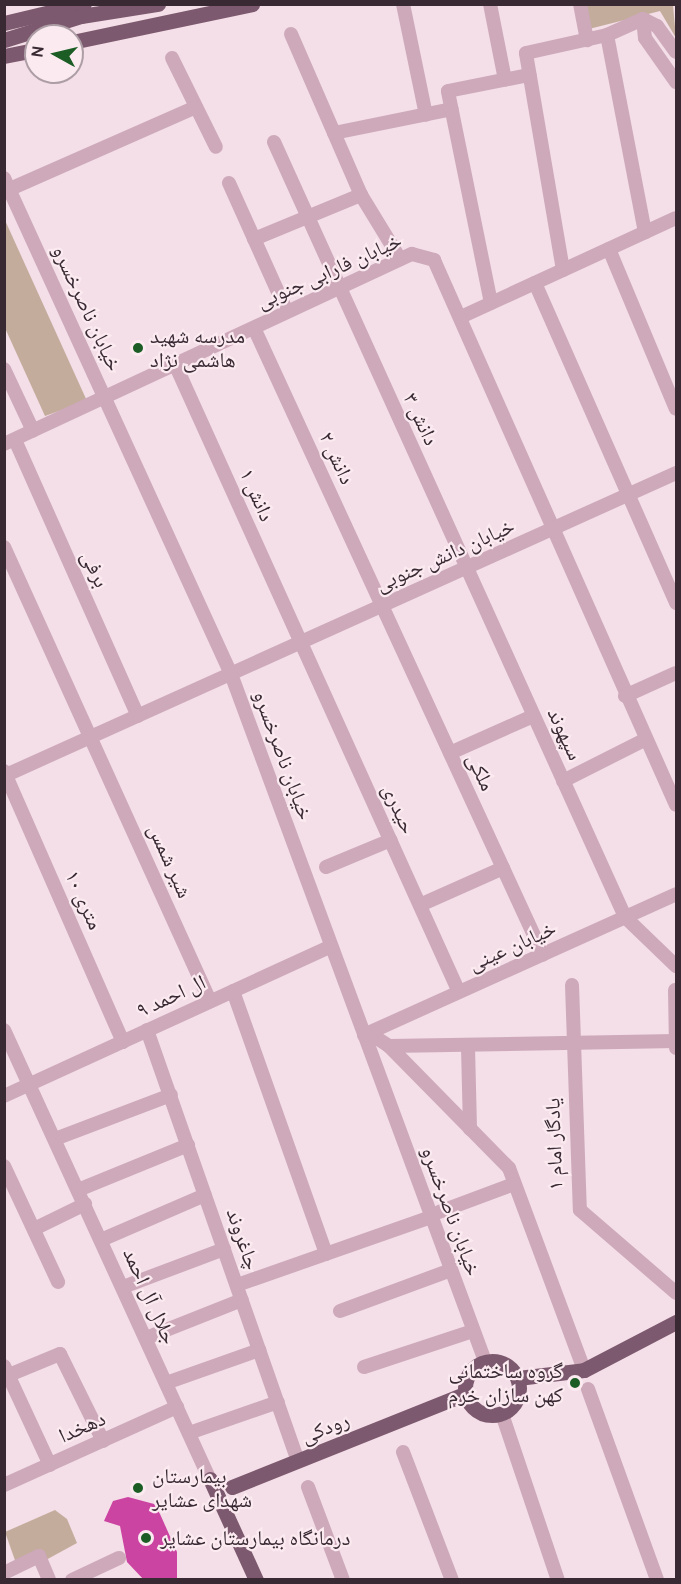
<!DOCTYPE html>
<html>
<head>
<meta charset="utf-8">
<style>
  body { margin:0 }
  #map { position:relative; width:681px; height:1584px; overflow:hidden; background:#f4dee7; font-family:Cabin,"Noto Naskh Arabic",sans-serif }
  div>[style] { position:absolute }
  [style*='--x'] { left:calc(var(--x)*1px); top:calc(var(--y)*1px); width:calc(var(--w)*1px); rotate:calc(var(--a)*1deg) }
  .green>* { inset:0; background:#c4ac9d }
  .building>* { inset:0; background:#cb44a2 }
  .minor>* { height:14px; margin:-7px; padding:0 7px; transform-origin:7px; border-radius:7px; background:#cda9ba }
  .major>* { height:15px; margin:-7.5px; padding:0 7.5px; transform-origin:7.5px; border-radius:7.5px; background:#7c596e }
  .major>.ring { margin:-7.5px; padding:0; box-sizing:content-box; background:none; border:15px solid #7c596e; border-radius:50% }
  .dots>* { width:16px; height:16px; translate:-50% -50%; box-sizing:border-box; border:3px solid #fbebf1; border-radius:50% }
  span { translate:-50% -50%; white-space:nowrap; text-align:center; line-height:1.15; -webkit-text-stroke:4.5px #fbebf1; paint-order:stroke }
  .street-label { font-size:21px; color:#392933 }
  .poi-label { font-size:21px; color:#392933 }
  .left { translate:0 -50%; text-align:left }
  .right { translate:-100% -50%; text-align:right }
  .frame { position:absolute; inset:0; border:6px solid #392933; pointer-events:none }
  .north { position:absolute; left:24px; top:24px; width:60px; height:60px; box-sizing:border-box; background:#fbebf1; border:2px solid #ad9da5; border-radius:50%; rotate:278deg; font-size:16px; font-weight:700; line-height:24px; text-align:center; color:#392933 }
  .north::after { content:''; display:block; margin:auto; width:21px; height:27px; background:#1c5d25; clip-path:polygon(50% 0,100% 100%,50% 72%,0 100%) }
</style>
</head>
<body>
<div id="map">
  <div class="green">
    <div style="clip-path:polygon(584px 5px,673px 5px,676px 38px,660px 11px,589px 29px)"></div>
    <div style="clip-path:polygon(4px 218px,87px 401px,45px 416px,5px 328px)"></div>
    <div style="clip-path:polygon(55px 1510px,67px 1519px,77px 1543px,44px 1561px,17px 1566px,5px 1532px)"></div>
  </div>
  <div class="building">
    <div style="clip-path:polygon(128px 1497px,154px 1504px,160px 1514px,177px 1552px,177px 1580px,144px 1580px,127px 1562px,120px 1526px,104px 1521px,113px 1501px)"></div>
  </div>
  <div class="minor">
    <div style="--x:403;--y:4;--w:113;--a:78.3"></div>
    <div style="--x:490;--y:4;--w:77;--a:78.8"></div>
    <div style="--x:580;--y:4;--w:37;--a:79"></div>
    <div style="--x:643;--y:19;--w:19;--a:84"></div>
    <div style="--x:645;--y:38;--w:54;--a:54.8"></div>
    <div style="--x:643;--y:19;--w:16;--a:27"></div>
    <div style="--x:657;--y:26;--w:32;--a:54"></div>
    <div style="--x:291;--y:34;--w:176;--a:66.5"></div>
    <div style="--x:361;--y:195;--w:75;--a:58.6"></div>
    <div style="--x:607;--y:35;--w:201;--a:79.1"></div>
    <div style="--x:172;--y:58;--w:99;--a:63.7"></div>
    <div style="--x:334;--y:133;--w:120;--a:-11.5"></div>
    <div style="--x:274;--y:142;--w:851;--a:65.63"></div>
    <div style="--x:625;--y:917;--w:71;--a:43.9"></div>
    <div style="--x:4;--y:178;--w:545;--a:65.41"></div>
    <div style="--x:231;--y:674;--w:732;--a:69.71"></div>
    <div style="--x:229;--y:183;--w:141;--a:65.8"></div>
    <div style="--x:10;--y:189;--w:203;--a:-23.8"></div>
    <div style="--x:254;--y:239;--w:116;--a:-22.4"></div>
    <div style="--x:609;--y:249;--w:173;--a:67.3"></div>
    <div style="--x:563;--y:270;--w:220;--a:-99.7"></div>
    <div style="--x:526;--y:53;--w:83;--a:-12.5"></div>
    <div style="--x:607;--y:35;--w:39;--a:-24"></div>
    <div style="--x:535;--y:283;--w:350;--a:66.2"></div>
    <div style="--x:491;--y:303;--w:216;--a:-101.5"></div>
    <div style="--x:448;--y:91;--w:83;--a:-11.2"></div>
    <div style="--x:463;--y:316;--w:234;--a:-24.7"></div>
    <div style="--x:254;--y:328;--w:690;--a:65.25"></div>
    <div style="--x:175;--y:364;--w:689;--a:65.67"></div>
    <div style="--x:4;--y:369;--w:68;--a:64.9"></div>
    <div style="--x:15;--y:440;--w:302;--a:66"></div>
    <div style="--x:4;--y:444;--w:450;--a:-25"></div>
    <div style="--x:412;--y:254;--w:23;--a:15"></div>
    <div style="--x:434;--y:260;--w:596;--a:66.06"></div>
    <div style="--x:4;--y:547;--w:499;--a:65.6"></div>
    <div style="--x:625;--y:696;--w:56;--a:-24.3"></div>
    <div style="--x:450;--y:753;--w:91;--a:-24"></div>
    <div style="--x:4;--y:771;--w:296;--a:66.3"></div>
    <div style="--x:4;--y:776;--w:737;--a:-24.27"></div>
    <div style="--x:563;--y:781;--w:91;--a:-26.8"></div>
    <div style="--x:326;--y:867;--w:70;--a:-22.6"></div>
    <div style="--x:420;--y:905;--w:91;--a:-24"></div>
    <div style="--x:572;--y:985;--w:225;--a:88"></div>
    <div style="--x:580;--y:1210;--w:127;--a:40.8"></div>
    <div style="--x:675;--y:990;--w:58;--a:89"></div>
    <div style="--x:233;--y:991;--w:279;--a:70.5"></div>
    <div style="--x:4;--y:1030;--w:494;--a:65.4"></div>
    <div style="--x:147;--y:1030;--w:457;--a:70.7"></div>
    <div style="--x:369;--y:1033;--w:24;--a:33"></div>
    <div style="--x:389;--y:1046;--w:287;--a:-1"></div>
    <div style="--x:364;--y:1035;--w:342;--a:-24.3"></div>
    <div style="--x:389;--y:1046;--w:171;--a:45.5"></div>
    <div style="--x:509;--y:1168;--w:215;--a:69.6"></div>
    <div style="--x:468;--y:1047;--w:82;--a:88.6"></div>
    <div style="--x:4;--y:1096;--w:360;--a:-24.6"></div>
    <div style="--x:55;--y:1139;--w:124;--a:-20.8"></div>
    <div style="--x:4;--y:1166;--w:128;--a:65"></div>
    <div style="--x:78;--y:1190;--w:119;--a:-22.2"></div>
    <div style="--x:439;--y:1212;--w:80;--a:-20.5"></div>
    <div style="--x:34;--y:1229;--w:57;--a:-26.1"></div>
    <div style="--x:101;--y:1240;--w:113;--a:-23.4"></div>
    <div style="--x:237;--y:1285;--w:206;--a:-19.3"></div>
    <div style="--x:123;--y:1287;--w:108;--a:-20.6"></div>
    <div style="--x:340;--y:1311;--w:118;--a:-20.3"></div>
    <div style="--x:146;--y:1338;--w:103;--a:-21.6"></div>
    <div style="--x:4;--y:1366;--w:109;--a:65.1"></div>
    <div style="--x:364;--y:1367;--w:115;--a:-18.3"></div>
    <div style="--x:9;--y:1375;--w:55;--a:-22.4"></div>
    <div style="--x:60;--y:1354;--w:97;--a:63.7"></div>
    <div style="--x:166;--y:1383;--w:99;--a:-19.5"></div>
    <div style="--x:588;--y:1389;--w:203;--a:70.1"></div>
    <div style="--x:502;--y:1414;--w:175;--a:71.4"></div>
    <div style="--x:189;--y:1433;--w:94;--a:-19.2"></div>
    <div style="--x:403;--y:1452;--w:137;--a:69.1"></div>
    <div style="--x:4;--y:1485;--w:190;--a:-24.3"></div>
    <div style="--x:308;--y:1487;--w:99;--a:69.4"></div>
    <div style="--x:4;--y:1573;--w:39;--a:-26"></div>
    <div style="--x:39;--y:1556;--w:26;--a:67"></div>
    <div style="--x:72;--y:1580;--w:52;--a:-25.1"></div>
  </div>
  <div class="major">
    <div style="--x:4;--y:23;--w:82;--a:-13.4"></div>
    <div style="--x:4;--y:40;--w:81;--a:-17.3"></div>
    <div style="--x:81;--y:16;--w:78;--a:-8.9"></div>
    <div style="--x:72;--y:42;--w:184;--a:-11.9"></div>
    <div style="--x:4;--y:56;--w:33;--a:-11"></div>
    <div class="ring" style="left:465px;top:1361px;width:39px;height:39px"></div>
    <div style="--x:518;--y:1378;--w:66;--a:-6.9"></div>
    <div style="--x:584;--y:1370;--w:104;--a:-27.6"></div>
    <div style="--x:210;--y:1479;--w:111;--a:65.5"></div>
    <div style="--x:232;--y:1487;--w:251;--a:-21.8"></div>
  </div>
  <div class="dots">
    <div style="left:138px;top:348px;background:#1c5d25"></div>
    <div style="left:575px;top:1383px;background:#1c5d25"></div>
    <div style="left:138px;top:1488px;background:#1c5d25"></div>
    <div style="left:146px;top:1538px;background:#1c5d25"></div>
  </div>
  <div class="street-label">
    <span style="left:329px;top:271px;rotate:-24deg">خیابان فارابی جنوبی</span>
    <span style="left:87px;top:308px;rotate:65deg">خیابان ناصرخسرو</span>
    <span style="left:421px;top:419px;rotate:65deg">دانش ۳</span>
    <span style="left:337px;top:458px;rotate:65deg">دانش ۲</span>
    <span style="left:257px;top:495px;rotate:66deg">دانش ۱</span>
    <span style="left:445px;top:555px;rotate:-24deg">خیابان دانش جنوبی</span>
    <span style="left:95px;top:569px;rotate:66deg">برفی</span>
    <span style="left:565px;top:734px;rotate:65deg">سپهوند</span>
    <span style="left:283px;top:755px;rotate:70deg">خیابان ناصرخسرو</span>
    <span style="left:481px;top:772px;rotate:65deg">ملکی</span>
    <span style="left:399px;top:809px;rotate:66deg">حیدری</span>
    <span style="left:170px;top:861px;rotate:66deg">شیر شمس</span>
    <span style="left:84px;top:900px;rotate:66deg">۱۰ متری</span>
    <span style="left:512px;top:946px;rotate:-24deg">خیابان عینی</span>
    <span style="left:171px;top:996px;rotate:-25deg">ال احمد ۹</span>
    <span style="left:554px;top:1144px;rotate:-92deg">یادگار امام ۱</span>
    <span style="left:451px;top:1211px;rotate:70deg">خیابان ناصرخسرو</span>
    <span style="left:243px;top:1239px;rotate:71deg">چاغروند</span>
    <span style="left:150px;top:1296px;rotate:66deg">جلال آل احمد</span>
    <span style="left:82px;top:1427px;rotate:-24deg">دهخدا</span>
    <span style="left:325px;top:1428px;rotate:-22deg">رودکی</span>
  </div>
  <div class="poi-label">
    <span class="left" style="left:150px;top:348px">مدرسه شهید<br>ه‍اشمی نژاد</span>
    <span class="right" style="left:563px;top:1383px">گروه ساختمانی<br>کهن سازان خرم</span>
    <span class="left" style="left:152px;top:1488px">بیمارستان<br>شهدای عشایر</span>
    <span class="left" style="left:160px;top:1538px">درمانگاه بیمارستان عشایر</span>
  </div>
  <div class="frame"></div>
  <div class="north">N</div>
</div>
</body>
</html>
